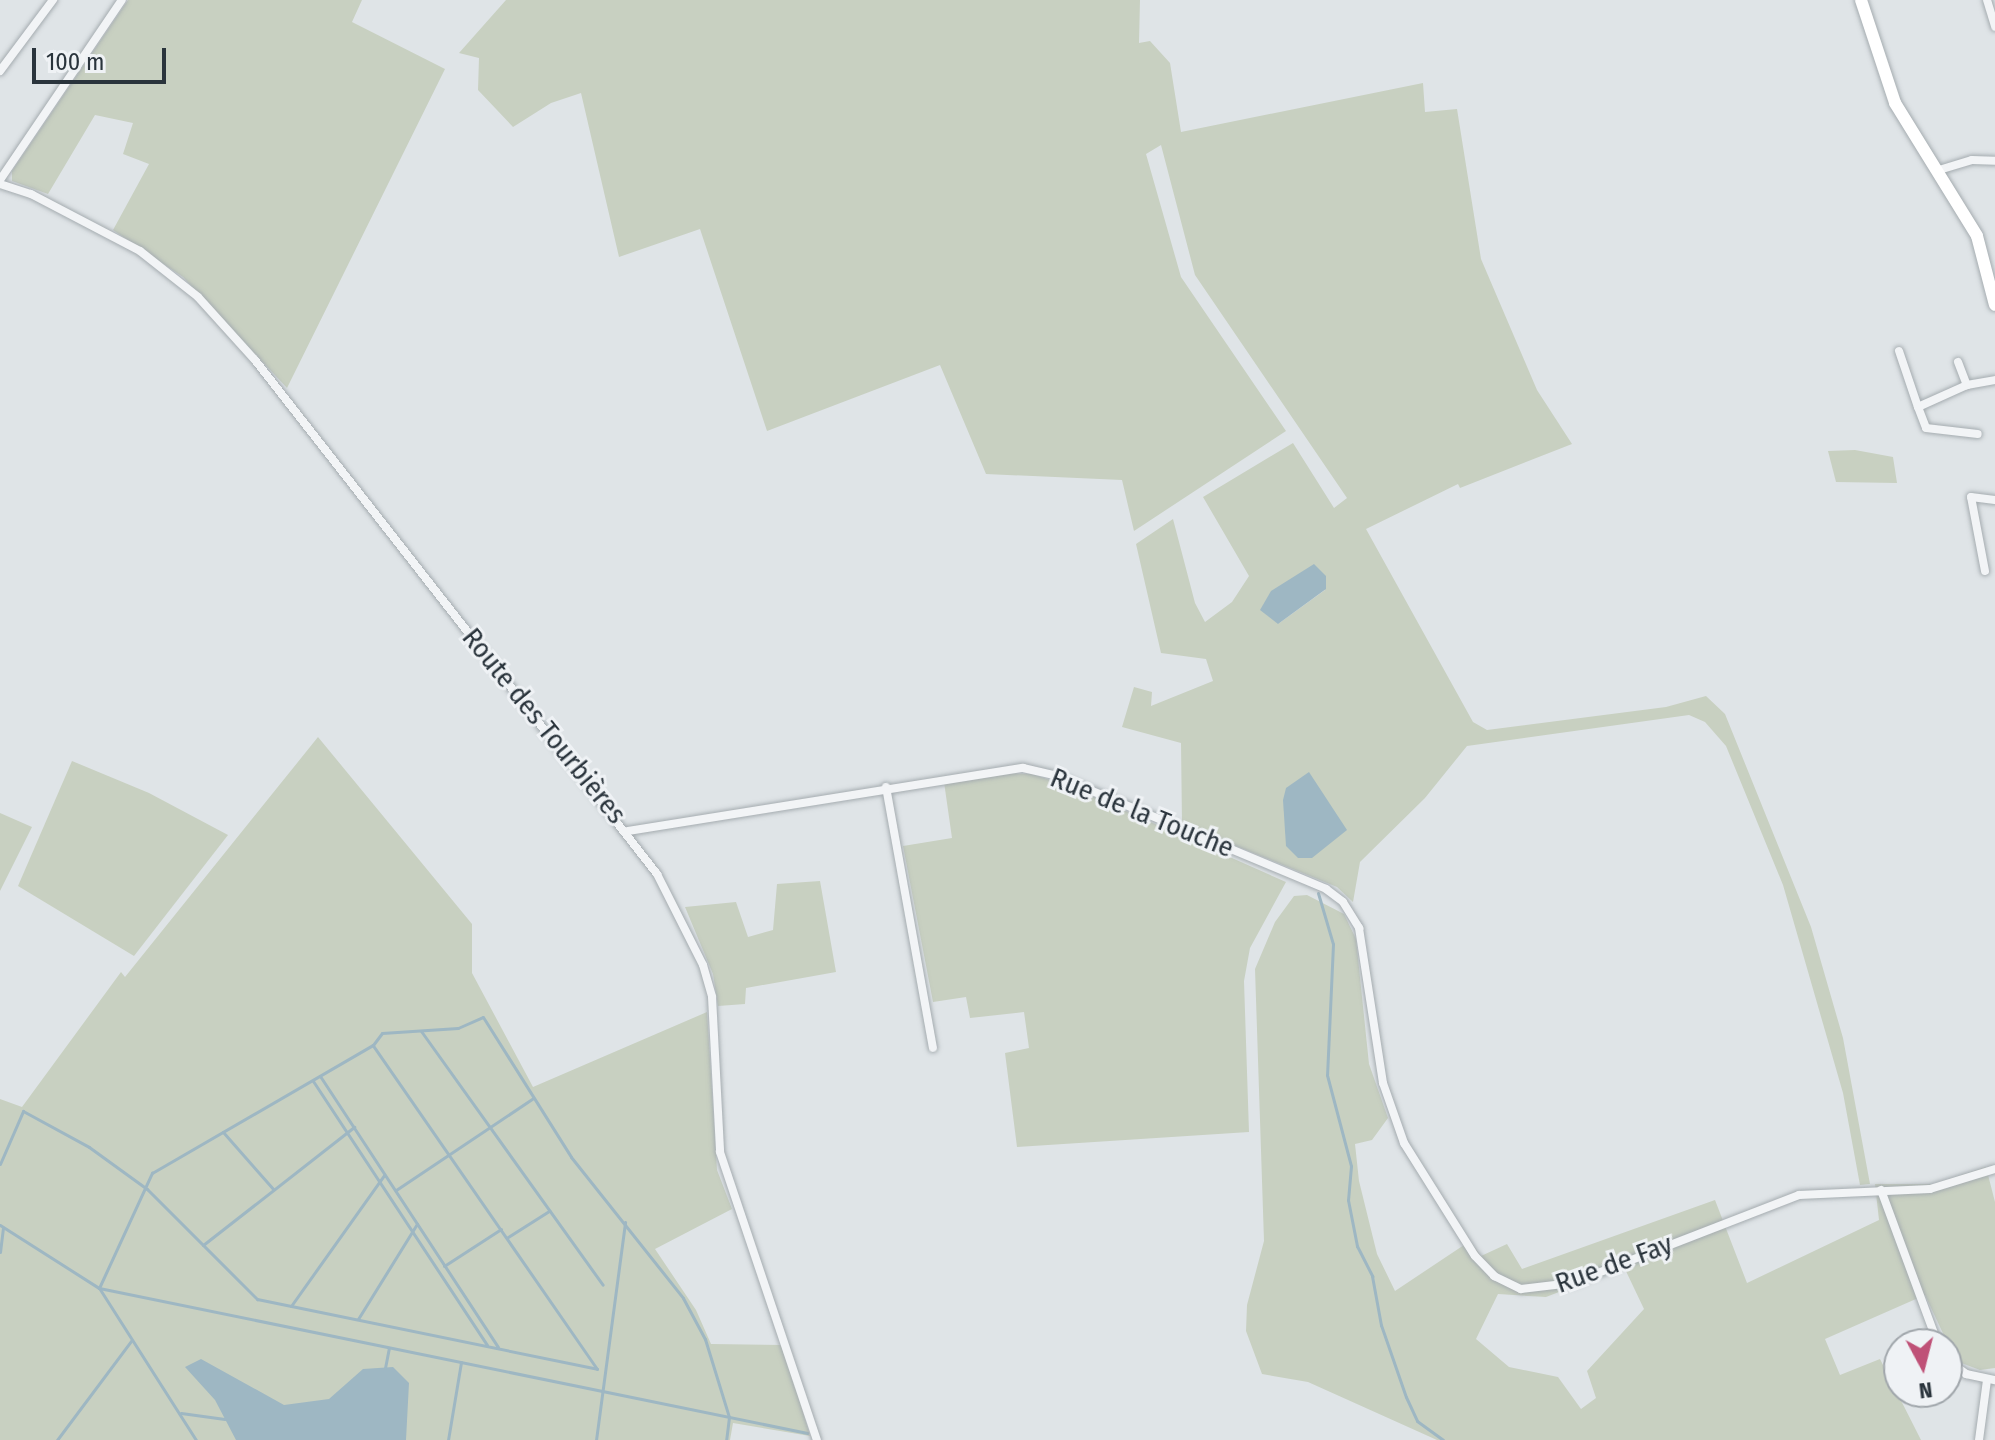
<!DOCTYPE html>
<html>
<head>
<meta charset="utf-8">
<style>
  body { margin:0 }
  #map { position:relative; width:1995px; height:1440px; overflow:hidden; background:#dfe4e7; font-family:"Fira Sans Condensed",sans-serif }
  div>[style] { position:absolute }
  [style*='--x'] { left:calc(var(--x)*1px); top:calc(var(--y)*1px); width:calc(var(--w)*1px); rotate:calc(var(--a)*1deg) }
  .green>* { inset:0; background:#c8d0c1 }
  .water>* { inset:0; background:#9eb7c3 }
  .stream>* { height:3px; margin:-1.5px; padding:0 1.5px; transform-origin:1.5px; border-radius:1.5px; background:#9eb7c3 }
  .roads { filter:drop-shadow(0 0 2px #a5acb0) drop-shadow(0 0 2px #a5acb0) }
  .minor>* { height:8px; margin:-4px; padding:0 4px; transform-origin:4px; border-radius:4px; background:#f2f4f6 }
  .secondary>* { height:12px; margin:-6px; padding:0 6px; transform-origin:6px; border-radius:6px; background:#fff }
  span { translate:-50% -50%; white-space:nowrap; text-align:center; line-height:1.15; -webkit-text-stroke:6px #eff2f5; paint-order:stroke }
  .street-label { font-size:28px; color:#2a343c }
  .north { position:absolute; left:1883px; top:1328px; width:80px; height:80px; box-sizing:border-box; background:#eff2f5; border:2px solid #a0a6ab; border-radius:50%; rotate:173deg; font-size:22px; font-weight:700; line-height:32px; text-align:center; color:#2a343c }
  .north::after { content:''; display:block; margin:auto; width:28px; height:36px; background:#bf5177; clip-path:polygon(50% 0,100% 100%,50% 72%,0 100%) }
  .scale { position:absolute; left:32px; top:48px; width:134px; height:36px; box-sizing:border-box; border:4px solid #2a343c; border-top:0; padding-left:10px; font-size:24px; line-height:28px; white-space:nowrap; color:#2a343c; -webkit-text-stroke:6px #eff2f5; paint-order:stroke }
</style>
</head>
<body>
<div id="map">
  <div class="green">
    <div style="clip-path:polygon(128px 0,362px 0,352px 22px,445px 69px,287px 388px,183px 277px,113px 230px,149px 164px,123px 154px,133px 123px,95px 115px,48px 194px,12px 181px,12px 171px)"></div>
    <div style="clip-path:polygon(evenodd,506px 0,1140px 0,1139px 43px,1150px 41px,1170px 63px,1181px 132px,1423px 83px,1425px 112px,1457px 109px,1481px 259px,1537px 390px,1572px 444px,1460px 488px,1458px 484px,1366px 529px,1473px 722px,1487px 730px,1666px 707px,1706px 696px,1725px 714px,1811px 927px,1843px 1038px,1870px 1184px,1860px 1185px,1843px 1093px,1783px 885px,1726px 746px,1705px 722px,1689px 715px,1467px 746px,1425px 798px,1360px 862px,1353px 902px,1337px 887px,1182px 824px,1181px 743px,1122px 727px,1134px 687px,1152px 692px,1151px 706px,1213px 681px,1206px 659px,1161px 653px,1136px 544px,1173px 519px,1195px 603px,1205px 622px,1232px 602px,1249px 576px,1203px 497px,1293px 443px,1334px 508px,1347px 498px,1195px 275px,1161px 145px,1146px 154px,1181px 277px,1286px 431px,1134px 531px,1122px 480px,986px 474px,940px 365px,767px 431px,700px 229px,619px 257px,581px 93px,551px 103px,513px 127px,478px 90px,479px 58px,459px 53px,506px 0,1326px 576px,1325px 590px,1278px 624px,1326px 576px)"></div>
    <div style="clip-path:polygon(1855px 450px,1893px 457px,1897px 483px,1836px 482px,1828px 451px)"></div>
    <div style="clip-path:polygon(318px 737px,472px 924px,472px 973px,533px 1087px,707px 1012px,717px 1170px,732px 1209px,655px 1249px,696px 1310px,711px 1344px,783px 1345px,810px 1436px,733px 1423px,730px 1440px,0 1440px,0 1099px,22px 1107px,121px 972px,125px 977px)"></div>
    <div style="clip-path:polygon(72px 761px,149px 793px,228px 835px,134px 956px,18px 886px)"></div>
    <div style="clip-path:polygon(1002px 773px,1032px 774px,1074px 788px,1286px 882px,1250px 948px,1244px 981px,1249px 1132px,1017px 1147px,1005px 1053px,1029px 1048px,1024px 1012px,970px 1018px,966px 997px,933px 1002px,903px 846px,952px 838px,944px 782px)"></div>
    <div style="clip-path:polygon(0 813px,32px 827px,0 891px)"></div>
    <div style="clip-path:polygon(820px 881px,836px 972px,746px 988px,745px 1004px,718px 1006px,713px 974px,685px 907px,736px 902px,748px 937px,773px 930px,777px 884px)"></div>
    <div style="clip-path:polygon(evenodd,1307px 895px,1344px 914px,1356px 939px,1369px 1064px,1388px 1118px,1372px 1140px,1355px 1144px,1359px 1181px,1377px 1254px,1395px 1291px,1470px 1241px,1481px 1256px,1507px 1244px,1522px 1269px,1715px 1200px,1747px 1283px,1879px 1220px,1875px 1184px,1933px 1184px,1986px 1167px,1995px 1202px,1995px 1368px,1980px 1370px,1956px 1361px,1925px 1295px,1825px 1339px,1840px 1375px,1880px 1359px,1921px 1440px,1437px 1440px,1308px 1382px,1262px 1374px,1246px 1331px,1247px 1305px,1264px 1241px,1255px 969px,1275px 922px,1294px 896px,1307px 895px,1624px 1267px,1644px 1309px,1587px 1371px,1596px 1398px,1581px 1409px,1558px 1377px,1509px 1367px,1476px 1339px,1498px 1294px,1546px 1297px,1624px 1267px)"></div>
  </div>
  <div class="water">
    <div style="clip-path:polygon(1314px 564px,1326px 576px,1326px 589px,1278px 624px,1260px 610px,1271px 591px)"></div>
    <div style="clip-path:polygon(1309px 772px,1347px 830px,1312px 858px,1298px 858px,1286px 846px,1283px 800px,1286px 788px)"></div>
    <div style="clip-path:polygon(201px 1359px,284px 1405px,329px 1399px,363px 1369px,393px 1367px,409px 1383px,406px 1440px,236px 1440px,215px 1400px,185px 1367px)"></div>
  </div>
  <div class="stream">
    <div style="--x:1318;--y:893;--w:53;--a:73.6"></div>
    <div style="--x:1333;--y:944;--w:131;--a:92.6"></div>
    <div style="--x:1327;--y:1075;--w:94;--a:75.2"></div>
    <div style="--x:1351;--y:1166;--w:34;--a:95"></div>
    <div style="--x:1348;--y:1200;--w:47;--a:78.9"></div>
    <div style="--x:1357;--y:1246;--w:34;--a:63"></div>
    <div style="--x:1372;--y:1276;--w:50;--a:79.6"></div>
    <div style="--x:1381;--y:1325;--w:76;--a:70.9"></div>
    <div style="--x:1406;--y:1397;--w:26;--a:65"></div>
    <div style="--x:1417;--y:1421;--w:32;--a:36"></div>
    <div style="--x:421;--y:1031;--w:312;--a:54.4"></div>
    <div style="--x:320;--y:1076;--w:324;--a:56.7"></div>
    <div style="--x:313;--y:1081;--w:316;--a:56.6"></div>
    <div style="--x:223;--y:1132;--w:76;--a:48.7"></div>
    <div style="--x:0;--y:1164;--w:58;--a:-66.5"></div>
    <div style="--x:23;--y:1111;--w:75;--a:28.6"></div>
    <div style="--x:89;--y:1147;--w:72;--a:35.9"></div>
    <div style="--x:147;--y:1189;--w:156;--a:45"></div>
    <div style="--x:257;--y:1299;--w:347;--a:11.6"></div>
    <div style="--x:597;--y:1369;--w:394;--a:-124.7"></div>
    <div style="--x:396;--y:1190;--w:164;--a:-33.8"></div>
    <div style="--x:0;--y:1225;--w:117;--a:32.5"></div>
    <div style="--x:99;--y:1288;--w:723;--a:11.57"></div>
    <div style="--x:508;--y:1237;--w:49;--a:-32.4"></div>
    <div style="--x:203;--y:1245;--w:192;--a:-38"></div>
    <div style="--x:0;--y:1252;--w:24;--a:-83"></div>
    <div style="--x:444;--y:1266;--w:68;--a:-33"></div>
    <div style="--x:291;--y:1306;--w:161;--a:-54.6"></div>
    <div style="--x:358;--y:1319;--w:112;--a:-58.2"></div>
    <div style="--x:385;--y:1368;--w:20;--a:-79"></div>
    <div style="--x:181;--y:1413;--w:44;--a:7.8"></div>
    <div style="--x:57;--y:1440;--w:124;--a:-53.2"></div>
    <div style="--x:196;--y:1440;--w:180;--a:-122.5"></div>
    <div style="--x:99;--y:1288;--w:127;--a:-65.3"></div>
    <div style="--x:152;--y:1173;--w:255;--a:-30.1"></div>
    <div style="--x:373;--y:1045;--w:15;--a:-53"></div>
    <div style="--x:382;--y:1033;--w:76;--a:-3.8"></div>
    <div style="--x:458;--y:1028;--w:27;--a:-24"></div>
    <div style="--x:483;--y:1017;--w:165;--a:57.8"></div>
    <div style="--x:571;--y:1157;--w:180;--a:51.5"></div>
    <div style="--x:683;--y:1298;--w:47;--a:61.8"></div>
    <div style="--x:705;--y:1339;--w:82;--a:72.9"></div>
    <div style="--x:729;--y:1417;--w:23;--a:97"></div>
    <div style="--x:448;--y:1440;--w:79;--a:-80.5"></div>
    <div style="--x:596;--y:1440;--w:220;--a:-82.4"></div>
  </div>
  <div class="roads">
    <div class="minor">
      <div style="--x:1987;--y:0;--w:28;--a:73"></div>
      <div style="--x:0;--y:71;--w:89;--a:-53.3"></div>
      <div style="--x:1939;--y:170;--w:34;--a:-17"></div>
      <div style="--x:1972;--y:160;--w:23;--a:2"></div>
      <div style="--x:0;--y:180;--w:217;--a:-55.9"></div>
      <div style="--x:0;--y:184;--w:33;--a:18"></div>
      <div style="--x:31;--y:194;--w:123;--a:27.6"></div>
      <div style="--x:140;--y:251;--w:74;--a:38.4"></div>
      <div style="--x:198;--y:297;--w:85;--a:47.9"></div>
      <div style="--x:255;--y:360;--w:653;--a:51.97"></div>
      <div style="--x:657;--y:874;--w:102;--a:63.2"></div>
      <div style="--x:703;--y:965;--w:33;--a:74"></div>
      <div style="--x:712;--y:997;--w:155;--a:87"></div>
      <div style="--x:720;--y:1152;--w:304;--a:71.4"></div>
      <div style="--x:1899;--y:351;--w:59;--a:71.3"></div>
      <div style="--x:1918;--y:407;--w:54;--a:-24.2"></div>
      <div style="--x:1967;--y:385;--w:28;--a:-10"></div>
      <div style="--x:1958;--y:362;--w:25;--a:69"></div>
      <div style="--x:1918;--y:407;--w:22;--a:69"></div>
      <div style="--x:1926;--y:428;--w:52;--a:6.6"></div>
      <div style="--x:1985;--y:571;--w:75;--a:-100.7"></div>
      <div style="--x:1971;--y:497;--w:24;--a:7"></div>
      <div style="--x:886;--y:787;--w:265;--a:79.8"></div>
      <div style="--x:628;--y:831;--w:400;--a:-9.1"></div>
      <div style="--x:1023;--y:768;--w:32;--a:13"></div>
      <div style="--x:1054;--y:775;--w:295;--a:22.7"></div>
      <div style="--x:1326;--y:889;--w:21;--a:37"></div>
      <div style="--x:1343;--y:902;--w:31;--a:58"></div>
      <div style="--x:1359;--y:928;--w:157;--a:81.2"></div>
      <div style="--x:1383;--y:1083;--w:64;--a:70.7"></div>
      <div style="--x:1404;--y:1143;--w:133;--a:57.9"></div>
      <div style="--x:1475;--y:1256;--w:28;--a:46"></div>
      <div style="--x:1494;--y:1276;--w:30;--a:26"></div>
      <div style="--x:1521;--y:1289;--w:51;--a:-6.7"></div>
      <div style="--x:1572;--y:1283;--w:243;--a:-21.2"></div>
      <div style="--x:1799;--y:1195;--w:131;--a:-2.6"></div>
      <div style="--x:1930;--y:1189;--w:68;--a:-17.1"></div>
      <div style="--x:1881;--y:1190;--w:164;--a:69.7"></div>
      <div style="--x:1947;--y:1360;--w:24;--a:36"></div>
      <div style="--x:1966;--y:1374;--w:30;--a:12"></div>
      <div style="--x:1979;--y:1440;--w:61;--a:-82.4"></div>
    </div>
    <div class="secondary">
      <div style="--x:1861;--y:0;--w:108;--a:71.7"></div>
      <div style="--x:1895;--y:103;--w:156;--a:58.3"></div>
      <div style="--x:1977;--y:236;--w:71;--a:75.4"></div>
    </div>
  </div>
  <div class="street-label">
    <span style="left:544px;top:726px;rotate:51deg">Route des Tourbières</span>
    <span style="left:1142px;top:813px;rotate:22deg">Rue de la Touche</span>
    <span style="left:1614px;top:1264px;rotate:-20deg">Rue de Fay</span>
  </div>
  <div class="north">N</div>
  <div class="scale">100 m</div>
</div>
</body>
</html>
